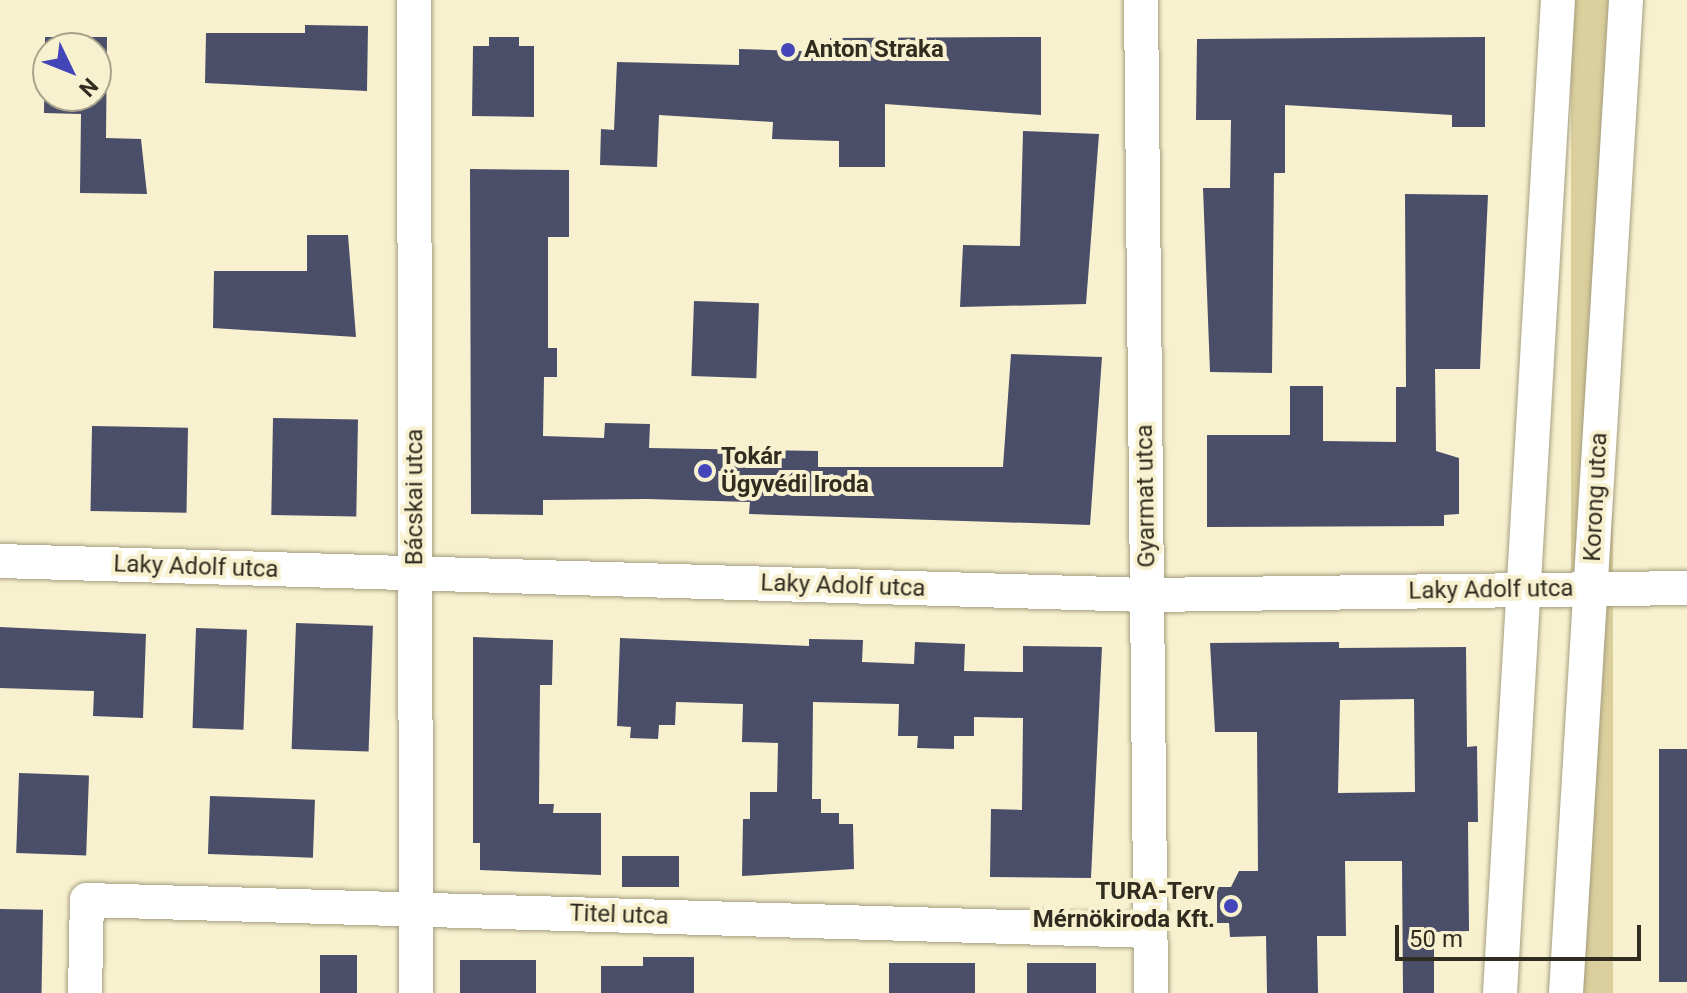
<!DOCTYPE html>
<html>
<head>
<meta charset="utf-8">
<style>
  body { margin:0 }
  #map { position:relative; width:1687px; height:993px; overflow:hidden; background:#f8f1d0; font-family:Roboto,sans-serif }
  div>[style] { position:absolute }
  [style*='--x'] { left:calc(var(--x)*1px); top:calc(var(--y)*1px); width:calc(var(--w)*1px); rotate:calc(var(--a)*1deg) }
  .green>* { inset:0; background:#dacf9d; transform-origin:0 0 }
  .building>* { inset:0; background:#4a4e68; transform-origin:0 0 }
  .roads { filter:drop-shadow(0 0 2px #a59e7f) drop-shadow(0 0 2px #a59e7f) }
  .street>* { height:34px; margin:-17px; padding:0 17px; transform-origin:17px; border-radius:17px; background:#fff }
  .dots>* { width:22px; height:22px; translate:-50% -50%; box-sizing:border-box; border:4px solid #f8f1d0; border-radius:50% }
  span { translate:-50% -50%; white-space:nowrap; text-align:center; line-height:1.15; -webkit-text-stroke:8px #f8f1d0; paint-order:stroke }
  .poi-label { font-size:24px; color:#302d20; font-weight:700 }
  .left { translate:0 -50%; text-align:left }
  .right { translate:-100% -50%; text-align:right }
  .street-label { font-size:24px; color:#302d20 }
  .north { position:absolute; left:32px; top:32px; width:80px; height:80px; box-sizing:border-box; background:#f8f1d0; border:2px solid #a8a38a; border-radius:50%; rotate:133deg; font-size:22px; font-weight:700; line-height:32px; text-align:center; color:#302d20 }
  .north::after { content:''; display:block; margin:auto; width:28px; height:36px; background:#4545ba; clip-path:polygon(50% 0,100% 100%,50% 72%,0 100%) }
  .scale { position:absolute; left:1395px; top:925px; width:246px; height:36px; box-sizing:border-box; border:4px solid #302d20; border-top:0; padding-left:10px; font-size:24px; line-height:28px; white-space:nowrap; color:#302d20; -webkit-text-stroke:6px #f8f1d0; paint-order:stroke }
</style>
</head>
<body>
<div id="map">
  <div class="green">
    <div style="left:1571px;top:0;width:42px;height:995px"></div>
  </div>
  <div class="building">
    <div style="clip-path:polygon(305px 25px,368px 26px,367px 91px,205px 83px,206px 33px,305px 33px)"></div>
    <div style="clip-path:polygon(evenodd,45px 37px,107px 37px,106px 138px,141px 139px,147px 194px,80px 193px,81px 114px,44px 113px,45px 37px,48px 48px,96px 48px,96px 96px,48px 96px,48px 48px)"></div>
    <div style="clip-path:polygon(489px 37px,519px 37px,519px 46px,534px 46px,534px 117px,472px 116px,473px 46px,489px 46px)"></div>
    <div style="clip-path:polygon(1041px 37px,1041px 115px,885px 104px,885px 167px,839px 167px,839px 141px,772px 139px,773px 122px,659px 115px,657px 167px,600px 165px,601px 129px,614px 130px,617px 62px,739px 65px,739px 49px,830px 52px,830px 38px)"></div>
    <div style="clip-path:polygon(1485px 37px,1485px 127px,1452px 127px,1452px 115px,1285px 105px,1285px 173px,1274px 173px,1272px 373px,1210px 372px,1203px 188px,1230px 188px,1231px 120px,1196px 120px,1197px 39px)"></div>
    <div style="clip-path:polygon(1023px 131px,1099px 134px,1086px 304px,960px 307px,963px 245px,1020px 246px)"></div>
    <div style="clip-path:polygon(470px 169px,569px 170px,569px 237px,548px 237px,548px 348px,557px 348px,557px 377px,544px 377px,543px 436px,604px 438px,605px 423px,650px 424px,649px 448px,818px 451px,818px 467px,1003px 467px,1011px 354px,1102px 357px,1090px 525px,749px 514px,750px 502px,647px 499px,543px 500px,543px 515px,471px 514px)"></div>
    <div style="clip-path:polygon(1405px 194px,1488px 195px,1480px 369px,1435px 369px,1436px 451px,1459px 458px,1459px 514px,1444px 515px,1444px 526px,1207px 527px,1207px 435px,1290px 435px,1290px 386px,1323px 386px,1323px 441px,1396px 442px,1396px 387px,1406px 387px)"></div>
    <div style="clip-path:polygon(307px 235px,348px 235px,356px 337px,213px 328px,214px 271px,307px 271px)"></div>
    <div style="left:694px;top:301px;width:65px;height:75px;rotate:2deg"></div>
    <div style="left:273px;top:418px;width:85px;height:97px;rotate:1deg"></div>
    <div style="left:92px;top:426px;width:96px;height:85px;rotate:1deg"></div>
    <div style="left:296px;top:623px;width:77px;height:126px;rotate:2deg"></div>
    <div style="clip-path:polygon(0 627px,146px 634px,143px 718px,93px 716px,94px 691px,0 688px)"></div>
    <div style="left:196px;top:628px;width:51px;height:100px;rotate:2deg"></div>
    <div style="clip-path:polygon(473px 637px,553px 640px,552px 685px,540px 685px,539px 804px,554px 804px,553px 813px,601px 813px,601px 875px,480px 870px,480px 843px,473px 843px)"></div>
    <div style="clip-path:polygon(620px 638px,809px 646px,809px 639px,863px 640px,862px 662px,914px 664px,915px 642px,965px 644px,964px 671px,1023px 672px,1023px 646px,1102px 647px,1091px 878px,990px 877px,991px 809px,1022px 810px,1023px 718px,974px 717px,974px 736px,954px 736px,954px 749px,917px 748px,918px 736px,898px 736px,899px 704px,813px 702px,812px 799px,821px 799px,821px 813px,839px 813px,839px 824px,853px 824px,854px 869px,742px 876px,743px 819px,750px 819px,750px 792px,777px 792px,778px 743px,742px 742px,743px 704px,676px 702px,675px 725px,659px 725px,658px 739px,630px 738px,631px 727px,617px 726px)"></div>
    <div style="clip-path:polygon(evenodd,1339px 642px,1339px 648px,1466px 647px,1467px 747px,1477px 746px,1478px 822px,1468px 822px,1469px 931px,1434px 932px,1434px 993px,1403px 993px,1402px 861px,1345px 861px,1346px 936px,1317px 936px,1318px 993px,1267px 993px,1266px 936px,1230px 937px,1229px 923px,1217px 923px,1217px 887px,1231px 887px,1239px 871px,1258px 871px,1257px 732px,1215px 732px,1210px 643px,1339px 642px,1414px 699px,1415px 792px,1338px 793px,1340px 700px,1414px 699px)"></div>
    <div style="left:1659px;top:749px;width:28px;height:233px"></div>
    <div style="left:19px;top:773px;width:70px;height:80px;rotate:2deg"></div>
    <div style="left:210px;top:796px;width:105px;height:58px;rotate:2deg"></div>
    <div style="left:622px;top:856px;width:57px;height:31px"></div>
    <div style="left:0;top:909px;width:43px;height:84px;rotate:1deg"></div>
    <div style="left:320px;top:955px;width:37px;height:38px"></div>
    <div style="clip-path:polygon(643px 957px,694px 957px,694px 993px,601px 993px,601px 966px,643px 966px)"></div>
    <div style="left:460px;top:960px;width:76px;height:33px"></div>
    <div style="left:889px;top:963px;width:86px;height:30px"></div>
    <div style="left:1027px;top:963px;width:69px;height:30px"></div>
  </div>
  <div class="roads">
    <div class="street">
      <div style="--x:414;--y:0;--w:993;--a:89.88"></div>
      <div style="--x:1141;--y:0;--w:993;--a:89.42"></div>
      <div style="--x:0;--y:561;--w:1148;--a:1.7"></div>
      <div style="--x:1147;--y:595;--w:540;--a:-0.74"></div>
      <div style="--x:85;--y:993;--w:93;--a:-88.8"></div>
      <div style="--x:87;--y:900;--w:1063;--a:1.67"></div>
      <div style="--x:1500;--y:993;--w:995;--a:-86.66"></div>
      <div style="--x:1566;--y:993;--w:995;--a:-86.54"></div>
    </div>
  </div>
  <div class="dots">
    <div style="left:788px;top:50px;background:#4545ba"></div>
    <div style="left:705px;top:471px;background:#4545ba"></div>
    <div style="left:1231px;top:906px;background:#4545ba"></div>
  </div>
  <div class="poi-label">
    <span class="left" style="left:804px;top:50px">Anton Straka</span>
    <span class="left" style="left:721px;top:471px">Tokár<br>Ügyvédi Iroda</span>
    <span class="right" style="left:1215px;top:906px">TURA-Terv<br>Mérnökiroda Kft.</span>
  </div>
  <div class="street-label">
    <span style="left:1146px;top:496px;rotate:-91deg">Gyarmat utca</span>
    <span style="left:415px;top:497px;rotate:-90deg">Bácskai utca</span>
    <span style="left:1596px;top:497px;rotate:-87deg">Korong utca</span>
    <span style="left:196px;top:567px;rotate:2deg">Laky Adolf utca</span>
    <span style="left:843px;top:586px;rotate:2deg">Laky Adolf utca</span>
    <span style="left:1491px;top:590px;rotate:-1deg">Laky Adolf utca</span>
    <span style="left:619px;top:915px;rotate:2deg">Titel utca</span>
  </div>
  <div class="north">N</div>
  <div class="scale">50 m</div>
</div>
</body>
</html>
